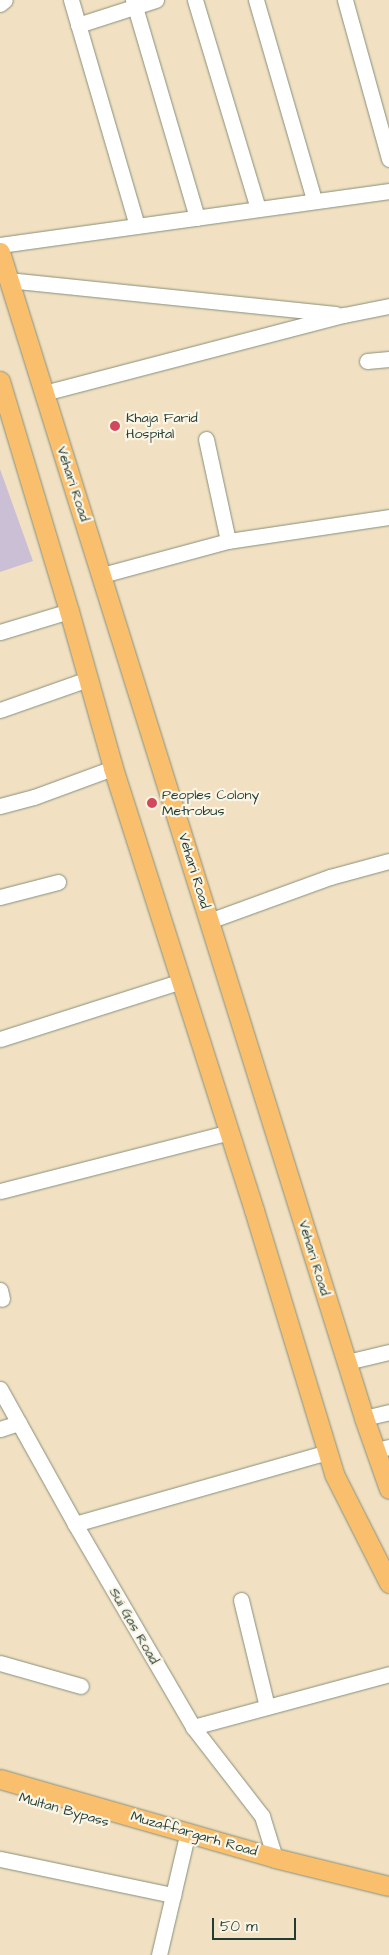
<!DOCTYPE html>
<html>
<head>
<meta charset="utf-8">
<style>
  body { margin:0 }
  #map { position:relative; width:389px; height:1955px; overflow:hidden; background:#f1e1c2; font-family:"Architects Daughter",sans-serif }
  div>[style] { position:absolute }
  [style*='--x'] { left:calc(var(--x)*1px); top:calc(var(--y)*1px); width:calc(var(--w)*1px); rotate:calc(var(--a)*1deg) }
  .industrial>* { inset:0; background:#cbbfd5 }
  .roads { filter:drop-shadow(0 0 1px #888f7b) drop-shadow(0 0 1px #888f7b) }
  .minor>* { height:15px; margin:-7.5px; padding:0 7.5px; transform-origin:7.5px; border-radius:7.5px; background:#fff }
  .major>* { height:19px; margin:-9.5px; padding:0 9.5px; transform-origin:9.5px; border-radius:9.5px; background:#f9bf6c }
  .dots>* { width:14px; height:14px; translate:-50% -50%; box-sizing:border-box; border:2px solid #fcf5e5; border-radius:50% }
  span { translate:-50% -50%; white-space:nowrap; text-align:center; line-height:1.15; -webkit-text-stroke:4.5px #fcf5e5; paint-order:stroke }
  .poi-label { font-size:14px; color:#1f3d34 }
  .left { translate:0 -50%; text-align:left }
  .street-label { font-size:14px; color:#1f3d34 }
  .scale { position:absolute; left:212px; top:1918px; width:84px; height:22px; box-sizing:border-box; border:2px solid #1f3d34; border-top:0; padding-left:6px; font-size:15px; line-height:18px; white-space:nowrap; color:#1f3d34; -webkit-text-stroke:4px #fcf5e5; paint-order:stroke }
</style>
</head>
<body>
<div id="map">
  <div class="industrial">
    <div style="clip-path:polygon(0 469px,33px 561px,0 572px)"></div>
  </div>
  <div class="roads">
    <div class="minor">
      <div style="--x:71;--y:0;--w:234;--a:73.7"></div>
      <div style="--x:133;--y:0;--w:227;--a:73.6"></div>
      <div style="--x:195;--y:0;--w:218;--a:73.2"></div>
      <div style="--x:256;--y:0;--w:207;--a:73.8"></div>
      <div style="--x:345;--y:0;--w:165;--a:74.5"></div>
      <div style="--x:0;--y:4;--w:6;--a:-39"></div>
      <div style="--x:78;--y:25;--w:82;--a:-17.8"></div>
      <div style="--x:0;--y:245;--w:393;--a:-7.9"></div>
      <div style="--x:8;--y:280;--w:329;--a:5.9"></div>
      <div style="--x:367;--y:361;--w:22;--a:-5"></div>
      <div style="--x:44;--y:393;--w:310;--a:-14.6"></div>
      <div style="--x:344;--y:315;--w:46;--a:-11.3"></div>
      <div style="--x:206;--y:439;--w:104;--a:77.8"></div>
      <div style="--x:102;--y:575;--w:131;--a:-15.1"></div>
      <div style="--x:228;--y:541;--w:163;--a:-8.5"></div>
      <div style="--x:0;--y:632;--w:72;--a:-16.9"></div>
      <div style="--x:0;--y:710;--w:93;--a:-19.4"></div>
      <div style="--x:0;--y:806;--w:35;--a:-15"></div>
      <div style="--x:34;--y:797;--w:84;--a:-20.2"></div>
      <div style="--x:0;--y:897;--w:60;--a:-14.5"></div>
      <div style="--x:209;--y:921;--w:129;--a:-20"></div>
      <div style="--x:330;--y:877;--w:61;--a:-15.2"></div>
      <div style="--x:0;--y:1039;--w:191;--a:-17.7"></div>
      <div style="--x:0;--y:1191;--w:236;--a:-14.4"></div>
      <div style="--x:0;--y:1290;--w:9;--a:77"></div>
      <div style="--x:347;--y:1362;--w:43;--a:-13.4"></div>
      <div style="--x:0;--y:1389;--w:154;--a:60.9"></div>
      <div style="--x:75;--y:1524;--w:235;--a:59.8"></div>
      <div style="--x:193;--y:1727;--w:113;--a:52.2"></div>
      <div style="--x:262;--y:1816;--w:44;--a:72.8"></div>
      <div style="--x:364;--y:1418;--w:26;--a:-13"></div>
      <div style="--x:0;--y:1429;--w:20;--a:-18"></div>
      <div style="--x:376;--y:1450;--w:13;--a:-13"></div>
      <div style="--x:75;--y:1524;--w:263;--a:-15.9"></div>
      <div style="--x:241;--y:1600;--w:110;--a:76.3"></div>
      <div style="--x:0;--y:1663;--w:84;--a:15.9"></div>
      <div style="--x:193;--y:1727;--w:203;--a:-15.1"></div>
      <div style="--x:0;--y:1859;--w:177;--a:11.8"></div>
      <div style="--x:159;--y:1955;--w:127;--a:-76.8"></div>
    </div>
    <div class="major">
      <div style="--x:0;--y:252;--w:1221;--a:72.66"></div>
      <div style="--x:364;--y:1418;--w:75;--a:70.6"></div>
      <div style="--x:0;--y:381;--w:240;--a:73.3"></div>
      <div style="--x:69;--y:611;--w:163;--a:74.3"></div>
      <div style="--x:113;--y:768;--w:464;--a:72.3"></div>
      <div style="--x:254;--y:1210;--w:276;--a:73.1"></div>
      <div style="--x:334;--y:1474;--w:122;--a:63.2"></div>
      <div style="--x:0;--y:1779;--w:286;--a:16"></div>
      <div style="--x:275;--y:1858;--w:117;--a:13.8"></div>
    </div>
  </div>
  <div class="dots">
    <div style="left:115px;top:426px;background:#d1495b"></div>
    <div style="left:152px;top:803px;background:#d1495b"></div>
  </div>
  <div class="poi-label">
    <span class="left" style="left:126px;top:426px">Khaja Farid<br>Hospital</span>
    <span class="left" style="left:162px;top:803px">Peoples Colony<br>Metrobus</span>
  </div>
  <div class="street-label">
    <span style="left:73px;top:484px;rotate:72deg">Vehari Road</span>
    <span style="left:194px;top:871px;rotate:73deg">Vehari Road</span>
    <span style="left:314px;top:1258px;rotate:73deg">Vehari Road</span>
    <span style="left:134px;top:1626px;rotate:60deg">Sui Gas Road</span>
    <span style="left:64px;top:1810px;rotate:16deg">Multan Bypass</span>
    <span style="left:194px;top:1834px;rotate:16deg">Muzaffargarh Road</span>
  </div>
  <div class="scale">50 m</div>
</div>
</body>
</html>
